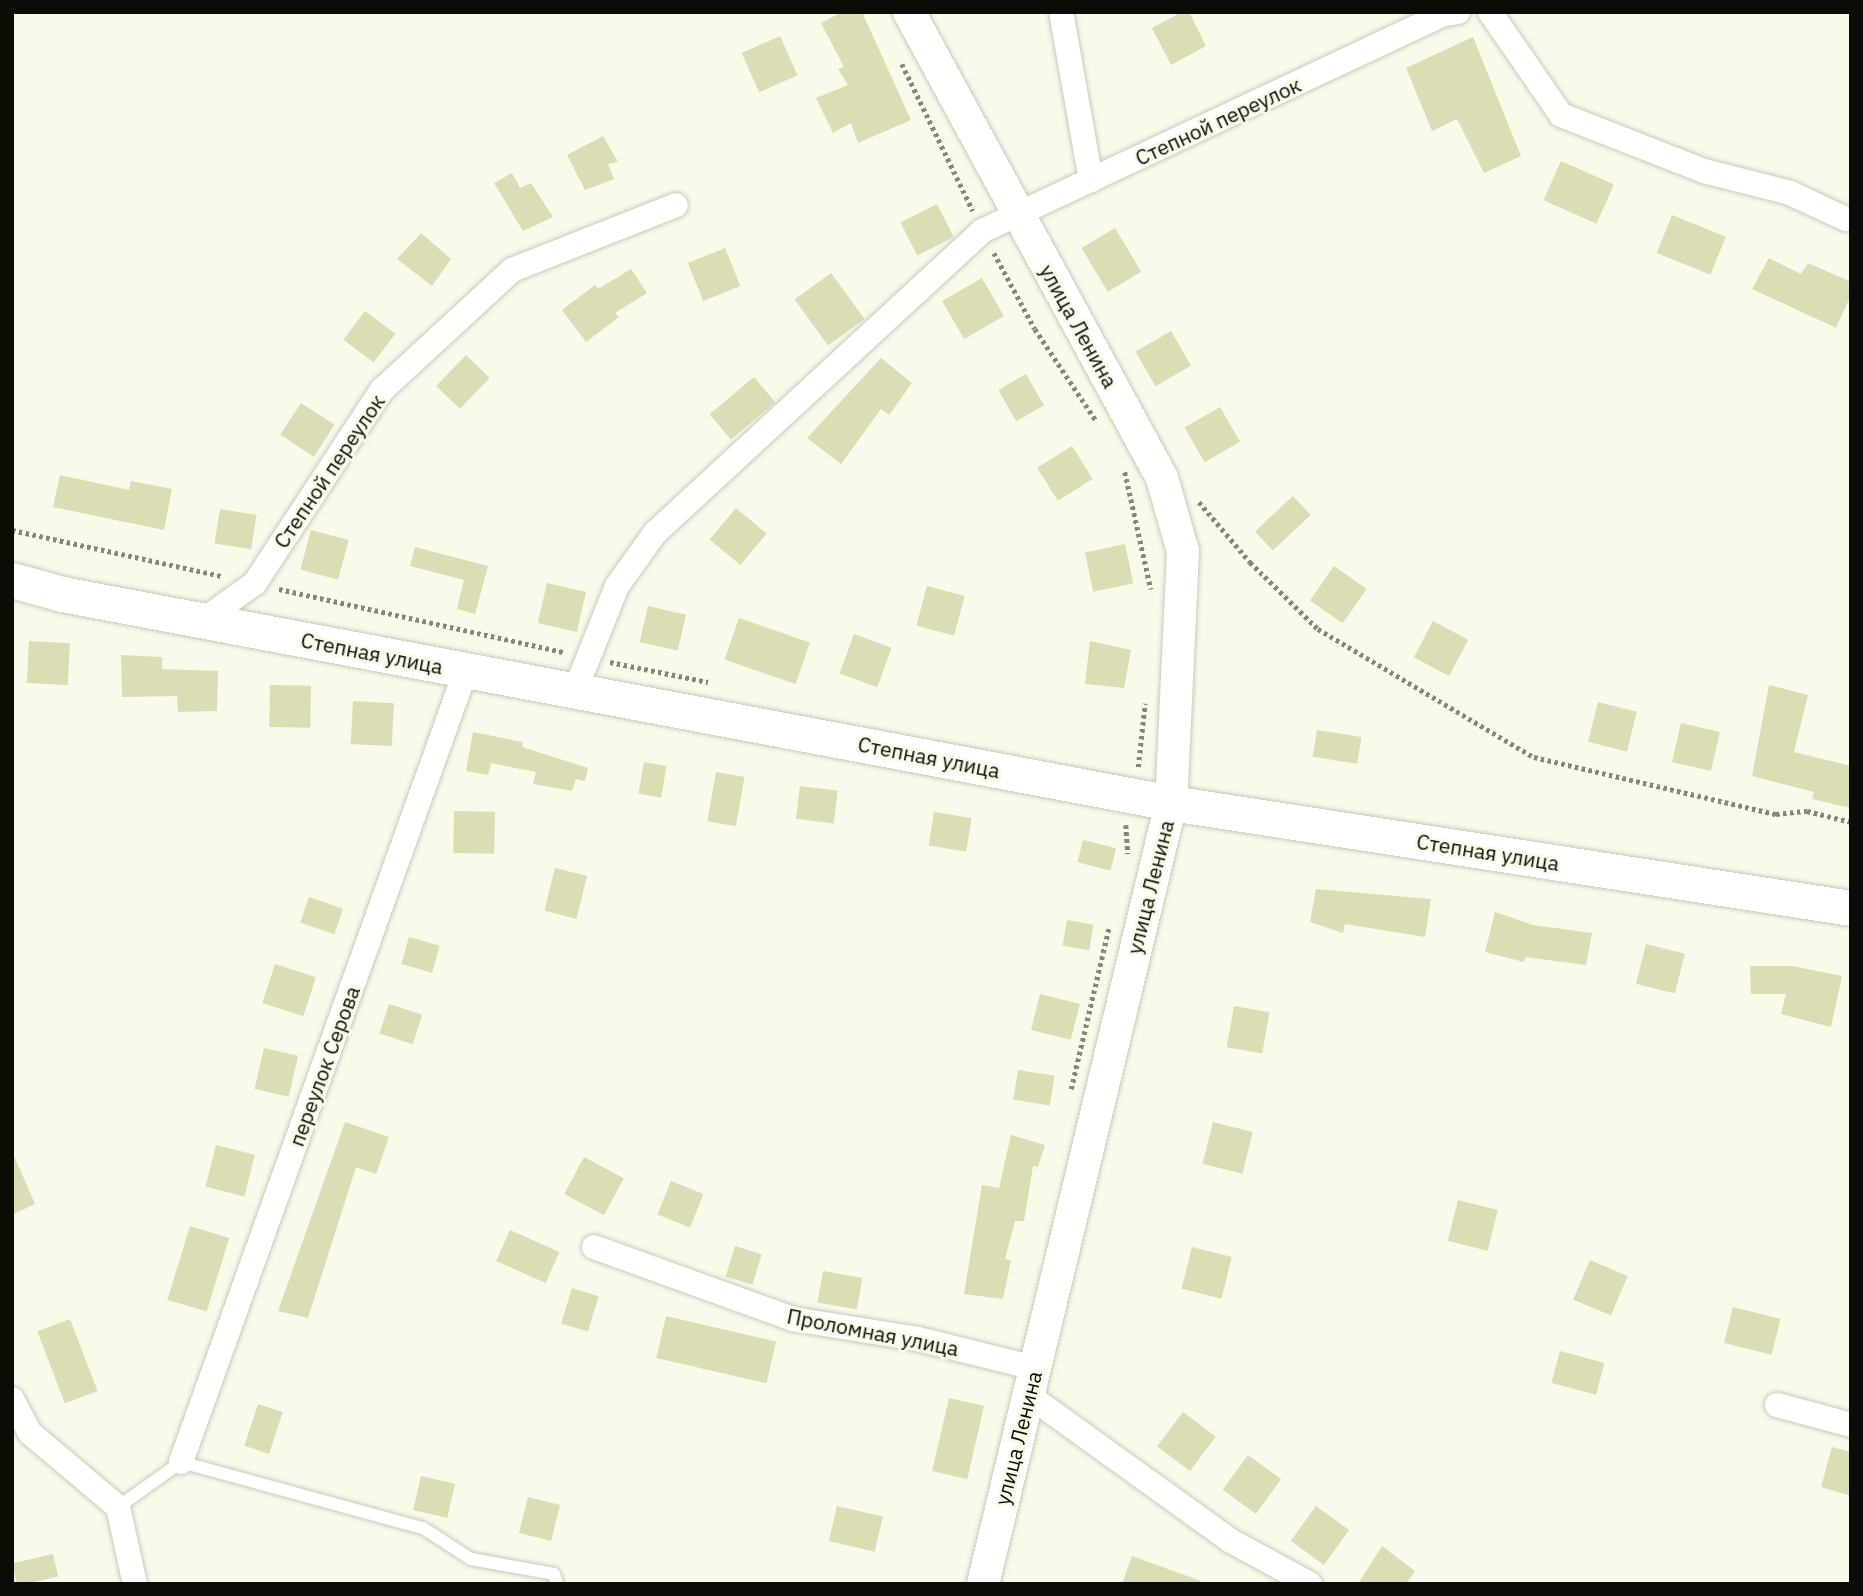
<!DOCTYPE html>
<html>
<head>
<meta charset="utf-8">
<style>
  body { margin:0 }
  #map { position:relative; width:1863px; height:1596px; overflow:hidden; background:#f9faea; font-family:"IBM Plex Sans",sans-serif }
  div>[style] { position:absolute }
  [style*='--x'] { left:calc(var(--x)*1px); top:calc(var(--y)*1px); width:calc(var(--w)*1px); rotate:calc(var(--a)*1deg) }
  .building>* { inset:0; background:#dbddb5; transform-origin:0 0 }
  .path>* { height:4.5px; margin-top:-2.25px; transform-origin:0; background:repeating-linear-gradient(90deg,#86877c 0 3.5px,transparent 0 7px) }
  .roads { filter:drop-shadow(0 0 2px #c9cabb) drop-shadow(0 0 2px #c9cabb) }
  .service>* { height:12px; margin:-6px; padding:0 6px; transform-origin:6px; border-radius:6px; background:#fff }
  .minor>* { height:24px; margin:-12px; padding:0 12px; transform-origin:12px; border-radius:12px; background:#fff }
  .tertiary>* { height:32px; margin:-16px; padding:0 16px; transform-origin:16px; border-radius:16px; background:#fff }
  .secondary>* { height:35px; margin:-17.5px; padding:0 17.5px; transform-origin:17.5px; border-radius:17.5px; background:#fff }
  span { translate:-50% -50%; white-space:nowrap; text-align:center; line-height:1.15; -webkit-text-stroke:6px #f9faea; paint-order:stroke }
  .street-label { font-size:21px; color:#0c0c07 }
  .frame { position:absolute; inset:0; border:14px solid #0c0c07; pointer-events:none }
</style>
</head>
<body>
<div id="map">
  <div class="building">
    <div style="clip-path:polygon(842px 12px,862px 12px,911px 120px,858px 143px,851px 123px,833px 133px,816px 98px,848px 85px,838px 69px,844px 67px,821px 23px)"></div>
    <div style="clip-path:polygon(1182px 12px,1189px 12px,1206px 46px,1171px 65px,1152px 28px)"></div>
    <div style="left:780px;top:36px;width:43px;height:42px;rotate:66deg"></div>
    <div style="clip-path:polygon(1473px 37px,1521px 156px,1484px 173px,1457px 119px,1432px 131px,1406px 68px)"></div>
    <div style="clip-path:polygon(603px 136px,618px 162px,608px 164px,614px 179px,585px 190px,567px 155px)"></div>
    <div style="left:1561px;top:161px;width:58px;height:43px;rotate:24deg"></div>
    <div style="clip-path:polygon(512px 173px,520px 188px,531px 183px,553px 217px,523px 231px,494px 183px)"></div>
    <div style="left:937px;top:204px;width:37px;height:41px;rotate:63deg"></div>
    <div style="left:1672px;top:215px;width:58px;height:41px;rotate:22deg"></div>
    <div style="left:1115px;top:228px;width:51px;height:39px;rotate:59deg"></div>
    <div style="clip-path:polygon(421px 233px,451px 259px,432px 286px,397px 259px)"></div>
    <div style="left:725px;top:248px;width:41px;height:40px;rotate:68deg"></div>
    <div style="clip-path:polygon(1769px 258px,1801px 274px,1808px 263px,1851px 282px,1851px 295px,1836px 328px,1752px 289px)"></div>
    <div style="clip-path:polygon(631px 269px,647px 293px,615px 313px,619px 317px,586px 342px,562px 310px,595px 285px,598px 289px)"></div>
    <div style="left:831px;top:273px;width:57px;height:45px;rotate:54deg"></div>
    <div style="left:982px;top:278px;width:44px;height:46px;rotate:60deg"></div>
    <div style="left:365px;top:311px;width:38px;height:36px;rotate:37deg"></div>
    <div style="left:1171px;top:331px;width:40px;height:41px;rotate:60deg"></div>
    <div style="left:466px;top:355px;width:33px;height:43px;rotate:44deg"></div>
    <div style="clip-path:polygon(881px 358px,912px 383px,889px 415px,881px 409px,841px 464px,807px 438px)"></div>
    <div style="left:1026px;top:374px;width:36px;height:32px;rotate:60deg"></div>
    <div style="left:754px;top:377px;width:33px;height:58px;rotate:50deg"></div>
    <div style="left:301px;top:403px;width:40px;height:38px;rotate:33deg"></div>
    <div style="left:1220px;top:407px;width:40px;height:41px;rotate:60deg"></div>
    <div style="left:1072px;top:446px;width:39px;height:41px;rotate:58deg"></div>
    <div style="clip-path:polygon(60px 475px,129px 490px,131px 481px,172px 489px,164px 530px,53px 507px)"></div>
    <div style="left:1293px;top:496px;width:26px;height:52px;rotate:47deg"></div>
    <div style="left:736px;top:508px;width:40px;height:41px;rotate:40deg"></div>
    <div style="left:220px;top:509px;width:37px;height:35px;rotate:9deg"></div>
    <div style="left:311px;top:530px;width:39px;height:41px;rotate:15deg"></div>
    <div style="left:1125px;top:544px;width:40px;height:41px;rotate:78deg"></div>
    <div style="clip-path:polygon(415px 547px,488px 566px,475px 614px,457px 609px,464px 580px,410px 566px)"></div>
    <div style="left:1334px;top:566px;width:40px;height:42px;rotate:35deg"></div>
    <div style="left:547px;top:583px;width:40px;height:41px;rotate:13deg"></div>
    <div style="left:927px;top:586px;width:39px;height:41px;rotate:15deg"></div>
    <div style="left:648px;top:606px;width:39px;height:37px;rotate:13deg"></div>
    <div style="left:739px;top:618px;width:75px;height:44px;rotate:19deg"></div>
    <div style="left:1433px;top:621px;width:40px;height:41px;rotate:28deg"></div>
    <div style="left:854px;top:634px;width:40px;height:42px;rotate:20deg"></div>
    <div style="left:29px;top:641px;width:41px;height:42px;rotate:3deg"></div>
    <div style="clip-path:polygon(1090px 641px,1131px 650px,1124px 688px,1085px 684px)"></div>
    <div style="clip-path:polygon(121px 655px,162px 657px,162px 669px,218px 671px,217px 711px,178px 712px,177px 696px,122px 697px)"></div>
    <div style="left:270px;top:685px;width:41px;height:42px;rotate:1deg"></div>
    <div style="clip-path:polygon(1769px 685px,1808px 695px,1794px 752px,1851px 766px,1851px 808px,1812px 799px,1814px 792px,1752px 776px)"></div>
    <div style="left:353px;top:701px;width:41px;height:43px;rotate:3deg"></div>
    <div style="left:1598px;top:702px;width:40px;height:41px;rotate:14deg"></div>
    <div style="left:1681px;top:723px;width:40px;height:40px;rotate:13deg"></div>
    <div style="left:1317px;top:730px;width:45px;height:27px;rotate:9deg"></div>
    <div style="clip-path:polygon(473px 732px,523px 742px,522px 747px,588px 768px,585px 781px,576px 779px,572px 791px,533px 784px,536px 772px,491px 763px,488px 775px,466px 771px)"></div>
    <div style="left:644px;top:762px;width:23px;height:32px;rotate:10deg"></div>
    <div style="left:716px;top:772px;width:29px;height:50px;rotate:10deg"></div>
    <div style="left:800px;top:786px;width:38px;height:33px;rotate:7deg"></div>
    <div style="left:454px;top:811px;width:41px;height:42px;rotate:1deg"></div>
    <div style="left:934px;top:812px;width:38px;height:34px;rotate:9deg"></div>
    <div style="left:1083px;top:840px;width:34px;height:23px;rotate:14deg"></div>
    <div style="left:555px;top:868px;width:33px;height:44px;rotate:14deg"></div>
    <div style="clip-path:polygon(1316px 889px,1431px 899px,1425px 937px,1345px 924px,1343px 933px,1310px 922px)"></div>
    <div style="left:309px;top:897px;width:36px;height:27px;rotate:19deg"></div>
    <div style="clip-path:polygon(1495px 912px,1533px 925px,1592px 933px,1586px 965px,1525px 957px,1524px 962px,1485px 952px)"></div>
    <div style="left:1067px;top:920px;width:27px;height:26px;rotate:10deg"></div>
    <div style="left:409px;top:937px;width:32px;height:28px;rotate:16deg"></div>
    <div style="left:1646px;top:944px;width:40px;height:41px;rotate:14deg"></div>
    <div style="left:275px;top:964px;width:43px;height:41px;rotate:18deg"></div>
    <div style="clip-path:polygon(1750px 966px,1792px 966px,1842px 976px,1831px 1027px,1781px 1014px,1786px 994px,1751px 994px)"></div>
    <div style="left:1040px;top:994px;width:41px;height:37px;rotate:14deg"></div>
    <div style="left:389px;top:1004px;width:35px;height:31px;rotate:18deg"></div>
    <div style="left:1234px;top:1006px;width:36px;height:42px;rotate:10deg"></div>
    <div style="left:264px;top:1048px;width:35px;height:42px;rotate:13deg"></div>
    <div style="left:1018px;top:1070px;width:37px;height:30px;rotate:9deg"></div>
    <div style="clip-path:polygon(345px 1122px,389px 1137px,376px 1174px,356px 1167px,308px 1318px,278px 1311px)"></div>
    <div style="left:1213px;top:1122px;width:41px;height:43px;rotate:14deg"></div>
    <div style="clip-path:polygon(1011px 1135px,1045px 1145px,1038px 1167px,1033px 1166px,1024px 1221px,1015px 1221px,1005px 1259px,1011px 1260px,1003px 1299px,964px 1294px,982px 1185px,999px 1188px)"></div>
    <div style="left:216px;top:1145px;width:40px;height:43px;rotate:14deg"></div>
    <div style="clip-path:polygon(12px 1151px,35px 1204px,12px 1215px)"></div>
    <div style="left:584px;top:1157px;width:45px;height:42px;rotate:28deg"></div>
    <div style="left:671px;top:1181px;width:35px;height:36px;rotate:22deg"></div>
    <div style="left:1458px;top:1200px;width:41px;height:42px;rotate:14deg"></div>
    <div style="left:190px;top:1226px;width:41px;height:77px;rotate:17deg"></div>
    <div style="left:510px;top:1230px;width:54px;height:34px;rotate:24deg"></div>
    <div style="left:735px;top:1246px;width:28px;height:32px;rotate:17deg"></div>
    <div style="left:1192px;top:1247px;width:41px;height:43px;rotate:14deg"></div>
    <div style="left:1590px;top:1260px;width:41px;height:43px;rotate:23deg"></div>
    <div style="left:823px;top:1271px;width:40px;height:32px;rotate:10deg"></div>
    <div style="left:572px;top:1288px;width:28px;height:37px;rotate:17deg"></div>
    <div style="left:1733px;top:1307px;width:49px;height:37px;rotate:14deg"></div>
    <div style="left:666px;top:1316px;width:113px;height:43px;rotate:13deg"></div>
    <div style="left:70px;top:1319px;width:77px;height:35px;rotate:69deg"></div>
    <div style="left:1560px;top:1351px;width:46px;height:33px;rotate:15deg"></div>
    <div style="left:949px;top:1398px;width:36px;height:75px;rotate:13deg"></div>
    <div style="left:258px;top:1404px;width:26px;height:44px;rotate:18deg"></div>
    <div style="left:1183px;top:1412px;width:41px;height:43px;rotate:37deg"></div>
    <div style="clip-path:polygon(1832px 1447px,1851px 1452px,1851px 1496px,1821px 1487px)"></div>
    <div style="left:1248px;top:1455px;width:41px;height:43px;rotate:36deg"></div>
    <div style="left:421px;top:1476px;width:35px;height:35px;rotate:13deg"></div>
    <div style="left:528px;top:1497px;width:33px;height:37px;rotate:14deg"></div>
    <div style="left:837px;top:1506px;width:47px;height:36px;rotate:13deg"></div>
    <div style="left:1316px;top:1506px;width:41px;height:43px;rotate:36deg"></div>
    <div style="clip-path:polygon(1382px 1546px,1415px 1571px,1406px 1584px,1358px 1584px)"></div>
    <div style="left:53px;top:1554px;width:23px;height:42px;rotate:77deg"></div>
    <div style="clip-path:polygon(1132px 1556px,1201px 1581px,1200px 1584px,1122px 1584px)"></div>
  </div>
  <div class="path">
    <div style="--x:902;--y:64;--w:163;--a:64.2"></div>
    <div style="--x:994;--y:253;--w:86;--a:61.7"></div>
    <div style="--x:1035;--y:329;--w:112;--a:56.3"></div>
    <div style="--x:1125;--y:472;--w:120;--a:77.5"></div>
    <div style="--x:1199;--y:502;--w:79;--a:49.6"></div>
    <div style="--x:1250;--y:562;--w:95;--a:44.6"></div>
    <div style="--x:1318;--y:629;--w:251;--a:30.7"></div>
    <div style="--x:1534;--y:757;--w:249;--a:13.3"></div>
    <div style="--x:1776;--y:814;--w:31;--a:-6"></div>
    <div style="--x:1807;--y:811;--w:45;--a:14"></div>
    <div style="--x:12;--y:530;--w:215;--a:12.4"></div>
    <div style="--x:279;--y:589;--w:292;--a:12.5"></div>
    <div style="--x:610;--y:662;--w:100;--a:11.5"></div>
    <div style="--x:1138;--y:767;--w:64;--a:-83.8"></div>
    <div style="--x:1126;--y:825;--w:29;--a:86"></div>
    <div style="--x:1071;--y:1089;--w:166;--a:-76.8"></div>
  </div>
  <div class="roads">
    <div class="service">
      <div style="--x:118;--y:1507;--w:77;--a:-35.5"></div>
      <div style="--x:181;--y:1462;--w:251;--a:15.3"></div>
      <div style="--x:423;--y:1528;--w:57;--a:32.9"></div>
      <div style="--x:471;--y:1559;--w:84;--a:10.2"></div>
      <div style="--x:554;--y:1574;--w:10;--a:73"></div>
    </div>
    <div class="minor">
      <div style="--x:1061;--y:12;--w:171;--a:79.9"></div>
      <div style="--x:1490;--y:12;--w:125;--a:55.4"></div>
      <div style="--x:1561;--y:115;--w:154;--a:21.4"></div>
      <div style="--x:1704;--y:171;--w:89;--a:14.3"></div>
      <div style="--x:1790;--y:193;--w:62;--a:24.9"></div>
      <div style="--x:202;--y:621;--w:65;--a:-35.6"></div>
      <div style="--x:255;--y:583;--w:231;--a:-56.7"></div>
      <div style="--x:382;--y:390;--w:177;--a:-42.7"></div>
      <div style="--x:512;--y:270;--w:176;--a:-21.6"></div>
      <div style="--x:575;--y:691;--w:113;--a:-68.2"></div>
      <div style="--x:617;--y:586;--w:65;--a:-54.4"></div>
      <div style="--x:655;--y:533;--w:445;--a:-42.7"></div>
      <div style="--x:982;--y:231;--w:510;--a:-25.16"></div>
      <div style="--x:1444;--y:14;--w:14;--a:-8"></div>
      <div style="--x:594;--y:1247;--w:212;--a:19.9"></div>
      <div style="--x:793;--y:1319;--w:127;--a:9.1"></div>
      <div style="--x:918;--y:1339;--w:121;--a:13.9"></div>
      <div style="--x:1028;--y:1395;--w:250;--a:35.7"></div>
      <div style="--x:1231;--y:1541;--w:90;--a:28.6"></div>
      <div style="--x:12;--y:1399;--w:38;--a:62"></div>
      <div style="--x:30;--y:1433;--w:115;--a:40.1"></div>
      <div style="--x:118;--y:1507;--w:79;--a:77.6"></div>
      <div style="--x:1777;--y:1405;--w:77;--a:15.1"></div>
      <div style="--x:181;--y:1462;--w:842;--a:-70.21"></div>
    </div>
    <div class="tertiary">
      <div style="--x:909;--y:12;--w:530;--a:61.5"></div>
      <div style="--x:1162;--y:478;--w:76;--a:74"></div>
      <div style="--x:1183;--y:551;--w:252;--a:92.7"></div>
      <div style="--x:1171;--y:803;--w:803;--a:103.53"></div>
    </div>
    <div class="secondary">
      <div style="--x:12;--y:580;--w:52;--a:15.6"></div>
      <div style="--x:62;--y:594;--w:1129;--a:10.67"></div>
      <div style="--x:1171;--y:803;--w:688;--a:8.78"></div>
    </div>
  </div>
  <div class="street-label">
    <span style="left:1218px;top:121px;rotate:-25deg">Степной переулок</span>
    <span style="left:1079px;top:326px;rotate:61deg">улица Ленина</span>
    <span style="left:329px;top:471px;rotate:-56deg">Степной переулок</span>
    <span style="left:372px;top:653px;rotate:11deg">Степная улица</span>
    <span style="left:929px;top:757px;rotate:11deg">Степная улица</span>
    <span style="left:1488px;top:852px;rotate:9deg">Степная улица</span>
    <span style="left:1150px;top:887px;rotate:-76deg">улица Ленина</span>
    <span style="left:324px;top:1066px;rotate:-70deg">переулок Серова</span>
    <span style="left:873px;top:1332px;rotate:11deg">Проломная улица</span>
    <span style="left:1018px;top:1438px;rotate:-76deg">улица Ленина</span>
  </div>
  <div class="frame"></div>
</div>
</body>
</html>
